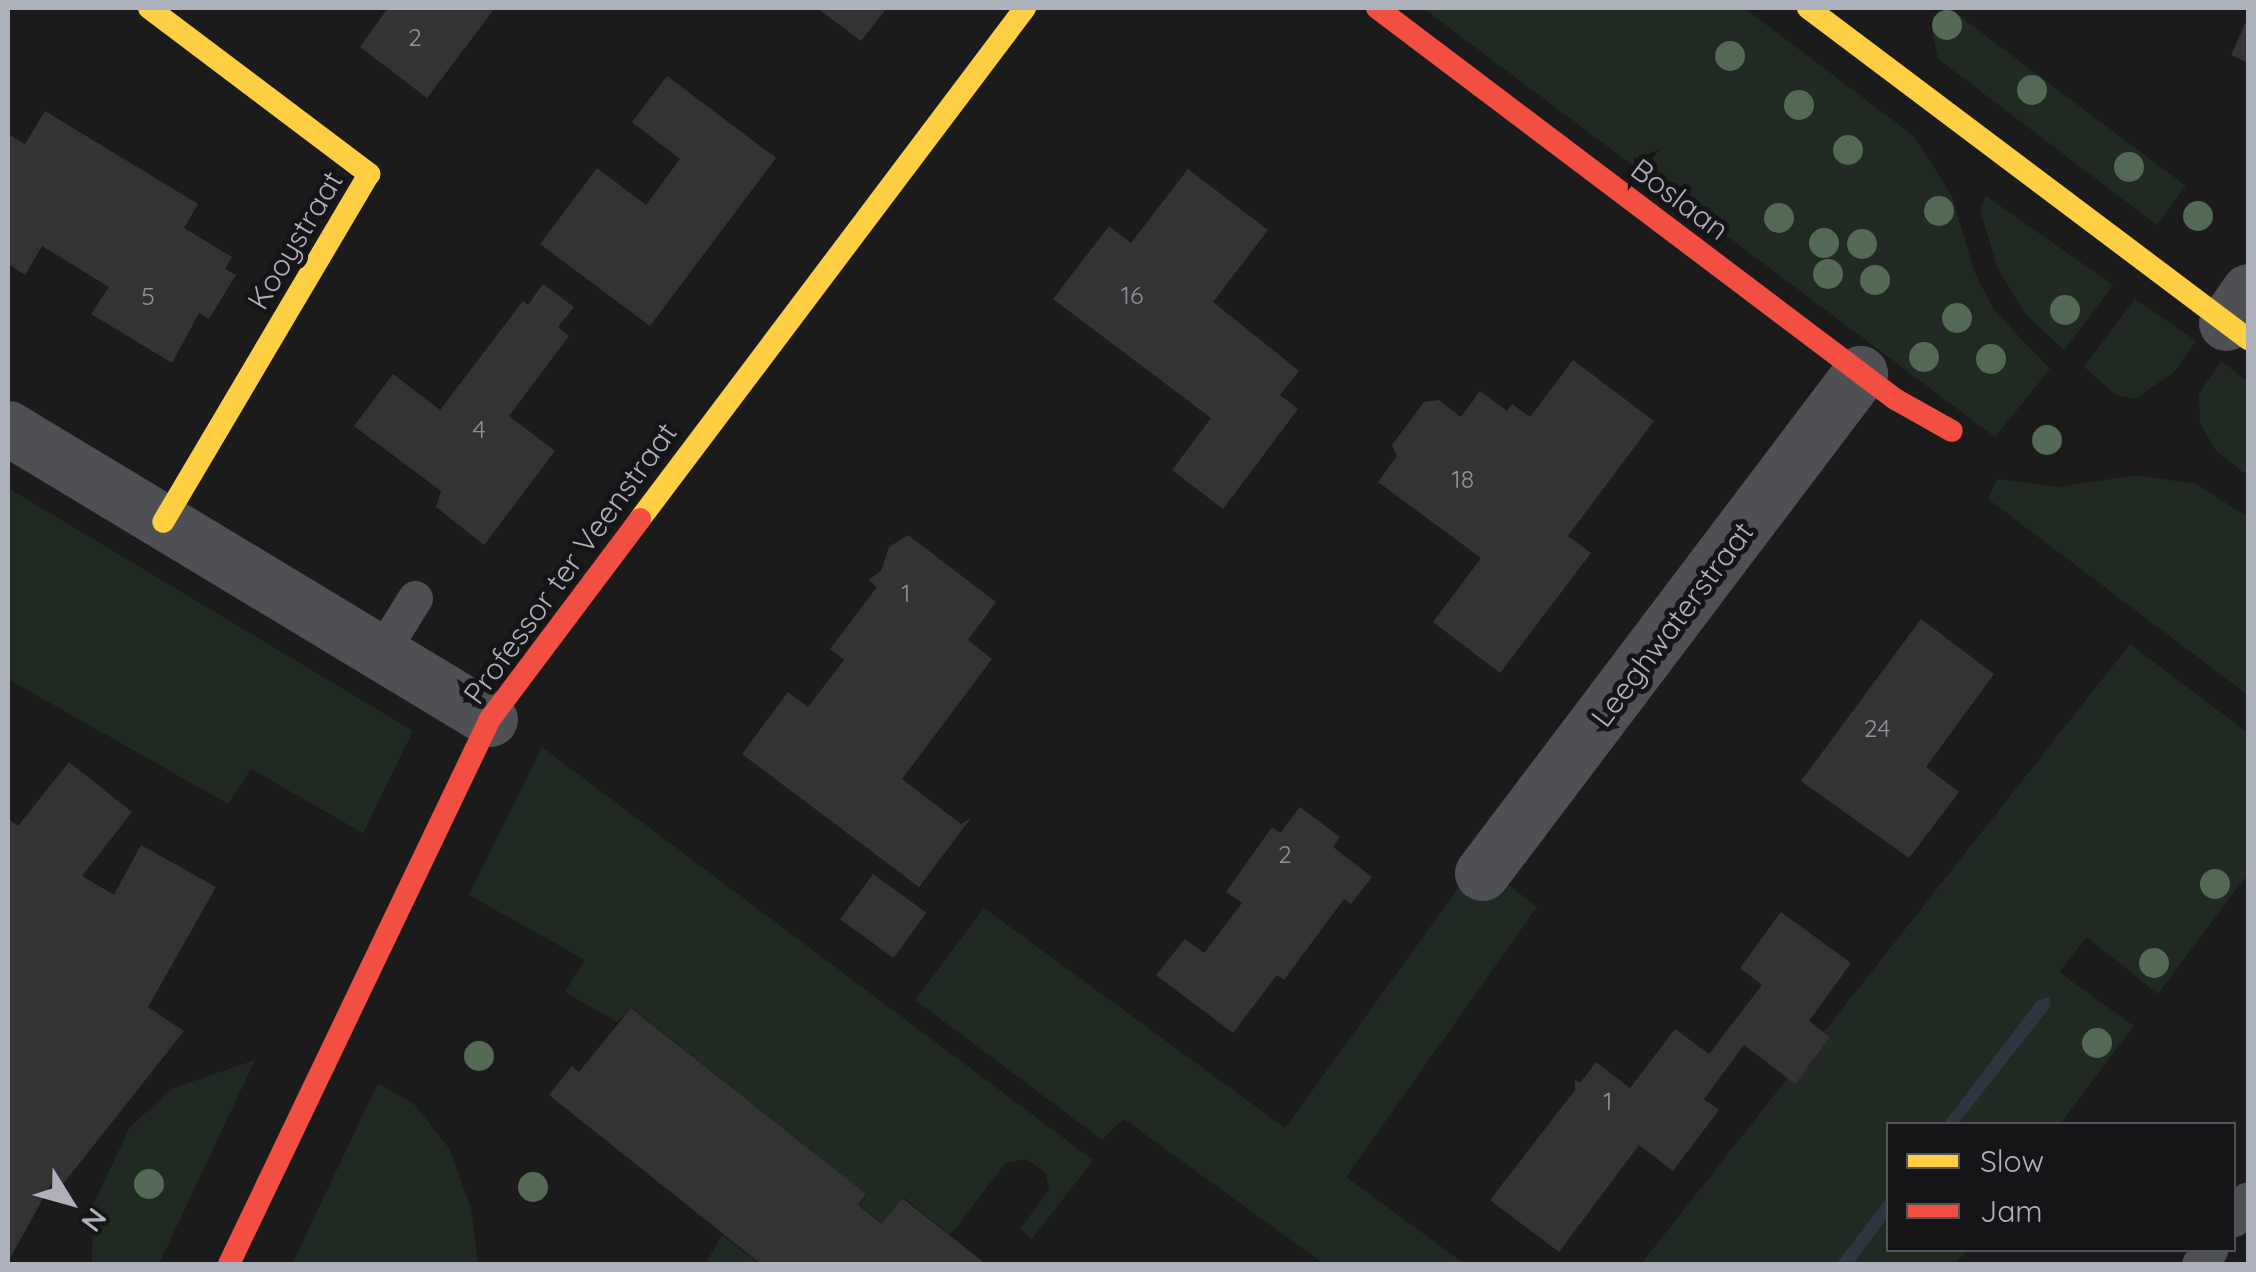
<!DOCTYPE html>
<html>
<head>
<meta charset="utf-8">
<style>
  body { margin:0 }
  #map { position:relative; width:2256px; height:1272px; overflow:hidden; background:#1b1b1b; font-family:Quicksand,sans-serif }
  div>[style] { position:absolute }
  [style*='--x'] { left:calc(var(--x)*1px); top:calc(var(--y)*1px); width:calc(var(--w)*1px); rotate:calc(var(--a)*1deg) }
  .green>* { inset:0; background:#202922 }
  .water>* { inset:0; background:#2d363e }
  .building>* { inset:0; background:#333; transform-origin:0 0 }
  .lane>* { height:35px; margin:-17.5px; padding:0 17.5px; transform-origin:17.5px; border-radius:17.5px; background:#4f5054 }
  .street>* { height:55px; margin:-27.5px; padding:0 27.5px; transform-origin:27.5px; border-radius:27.5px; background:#4f5054 }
  .slow>* { height:22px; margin:-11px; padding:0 11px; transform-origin:11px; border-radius:11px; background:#ffcf43 }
  .jam>* { height:22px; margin:-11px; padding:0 11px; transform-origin:11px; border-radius:11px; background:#f24e42 }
  .trees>* { width:30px; height:30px; margin:-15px; border-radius:50%; background:#546955 }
  span { translate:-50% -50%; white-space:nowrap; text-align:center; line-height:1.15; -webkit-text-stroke:10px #151517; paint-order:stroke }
  .number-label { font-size:25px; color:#8e929a }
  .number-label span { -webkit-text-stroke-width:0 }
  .street-label { font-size:30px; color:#acb1bc }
  .frame { position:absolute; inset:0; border:10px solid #acb1bc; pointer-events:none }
  .legend { position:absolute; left:1886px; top:1122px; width:350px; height:130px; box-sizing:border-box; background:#151517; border:2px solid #515359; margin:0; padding:12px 18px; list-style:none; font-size:30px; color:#acb1bc }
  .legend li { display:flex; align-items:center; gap:20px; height:50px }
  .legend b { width:50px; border:2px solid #515359 }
  .north { position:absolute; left:20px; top:1152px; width:100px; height:100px; -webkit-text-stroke:8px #151517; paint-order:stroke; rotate:127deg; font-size:28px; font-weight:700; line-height:40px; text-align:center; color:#acb1bc }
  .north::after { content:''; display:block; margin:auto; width:35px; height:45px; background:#acb1bc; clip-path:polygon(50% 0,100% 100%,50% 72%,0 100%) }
</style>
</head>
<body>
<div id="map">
  <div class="green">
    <div style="clip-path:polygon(1423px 8px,1744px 8px,1914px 136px,1952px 196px,1974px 271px,1994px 310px,2050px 369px,1995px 437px)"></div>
    <div style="clip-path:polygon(1949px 8px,2186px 186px,2157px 225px,1938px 59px,1932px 30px)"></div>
    <div style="clip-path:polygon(1986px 196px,2113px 285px,2064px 350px,2026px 315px,1997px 267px,1980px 209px)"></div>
    <div style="clip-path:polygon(2135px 299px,2196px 341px,2174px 372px,2135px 399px,2116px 395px,2084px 367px)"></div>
    <div style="clip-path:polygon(2221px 361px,2248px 382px,2248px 476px,2216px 451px,2200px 423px,2199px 394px)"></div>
    <div style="clip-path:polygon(2137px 475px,2196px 484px,2248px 517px,2248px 695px,1988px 499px,1997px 479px,2058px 487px)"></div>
    <div style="clip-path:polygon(8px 488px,413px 731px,363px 833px,251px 769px,228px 804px,8px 679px)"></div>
    <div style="clip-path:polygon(2130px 644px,2248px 733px,2248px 874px,2158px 994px,2087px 937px,2059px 972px,2134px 1026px,2060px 1124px,1958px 1124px,2051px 1006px,2037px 1001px,1943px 1124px,1888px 1124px,1888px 1196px,1836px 1264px,1641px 1264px)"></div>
    <div style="clip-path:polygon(542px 747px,1093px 1160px,1032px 1239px,1020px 1229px,1049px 1190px,1045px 1172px,1026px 1159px,1006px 1163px,950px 1235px,903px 1197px,883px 1224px,859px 1205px,867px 1195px,632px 1008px,617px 1022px,565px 992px,585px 960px,469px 895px)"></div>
    <div style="clip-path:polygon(1478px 861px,1537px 907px,1346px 1177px,1465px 1264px,1324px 1264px,1124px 1119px,1102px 1140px,915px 1000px,984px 908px,1285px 1128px)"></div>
    <div style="clip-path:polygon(255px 1060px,159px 1264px,92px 1264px,93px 1205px,130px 1127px,173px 1088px)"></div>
    <div style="clip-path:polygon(378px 1083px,414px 1104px,449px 1148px,471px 1208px,478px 1264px,292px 1264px)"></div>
    <div style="clip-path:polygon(1888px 1217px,1888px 1250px,1967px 1250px,1955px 1264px,1853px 1264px)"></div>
    <div style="clip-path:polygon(722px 1235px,760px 1264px,705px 1264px)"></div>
  </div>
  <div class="water">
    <div style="clip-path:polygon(2049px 997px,2051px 1006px,1958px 1124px,1943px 1124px,2037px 1001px)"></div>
    <div style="clip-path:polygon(1888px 1196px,1888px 1217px,1853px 1264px,1836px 1264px)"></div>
  </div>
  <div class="building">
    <div style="clip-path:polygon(388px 8px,495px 8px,427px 98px,360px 47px)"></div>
    <div style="clip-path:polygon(817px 8px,887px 8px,861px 41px)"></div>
    <div style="clip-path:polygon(2248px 17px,2248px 63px,2231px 55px)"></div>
    <div style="clip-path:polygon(667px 76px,776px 158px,650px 326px,540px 244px,597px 168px,646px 205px,680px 159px,632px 122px)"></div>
    <div style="clip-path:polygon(45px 111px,198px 204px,184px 228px,232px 257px,225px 269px,236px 275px,209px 319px,199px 313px,172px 363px,91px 314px,109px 287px,42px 246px,25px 275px,8px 264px,8px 134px,25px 144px)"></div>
    <div style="clip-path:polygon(1188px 169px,1268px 230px,1213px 302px,1299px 371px,1280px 395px,1298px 409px,1223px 509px,1172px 470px,1211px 418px,1053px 299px,1109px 226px,1131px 243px)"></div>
    <div style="clip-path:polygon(543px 284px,574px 307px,558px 327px,569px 336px,509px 416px,555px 451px,484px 545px,436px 507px,441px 491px,354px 426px,393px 374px,440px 410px,523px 301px,528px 305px)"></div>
    <div style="clip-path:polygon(1573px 360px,1654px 421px,1568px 536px,1591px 553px,1500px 673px,1433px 622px,1481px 558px,1378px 482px,1397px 456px,1392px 445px,1424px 402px,1439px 400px,1461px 417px,1480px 391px,1507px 411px,1512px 404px,1530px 417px)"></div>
    <div style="clip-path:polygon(908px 535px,996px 602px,968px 640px,992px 659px,902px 779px,961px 824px,971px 818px,919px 887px,742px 754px,788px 692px,808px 707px,844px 660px,830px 649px,877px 587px,868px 580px,881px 571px,889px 547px)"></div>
    <div style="clip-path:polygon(1921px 619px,1994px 674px,1926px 767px,1959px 792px,1909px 858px,1801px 781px)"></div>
    <div style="clip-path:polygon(69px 762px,132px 812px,82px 876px,114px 895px,141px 845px,216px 887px,148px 1007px,184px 1031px,63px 1184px,56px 1175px,8px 1262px,8px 818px,18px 826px)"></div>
    <div style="clip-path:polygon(1300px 807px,1340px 837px,1333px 847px,1372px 877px,1351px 904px,1344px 899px,1284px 980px,1277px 975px,1233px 1033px,1156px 975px,1185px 939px,1204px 953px,1242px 903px,1226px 892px,1272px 827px,1280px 833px)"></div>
    <div style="left:873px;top:874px;width:66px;height:56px;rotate:36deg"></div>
    <div style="clip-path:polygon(1781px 912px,1851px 963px,1809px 1021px,1830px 1037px,1795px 1084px,1744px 1045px,1704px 1099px,1719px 1110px,1673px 1171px,1639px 1145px,1559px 1252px,1490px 1200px,1575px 1090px,1575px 1080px,1580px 1083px,1596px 1062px,1630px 1088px,1675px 1029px,1709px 1054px,1762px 985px,1740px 968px)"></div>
    <div style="clip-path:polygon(631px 1008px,866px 1194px,858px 1205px,882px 1224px,902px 1198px,986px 1264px,761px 1264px,549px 1095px,572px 1066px,579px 1072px)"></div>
  </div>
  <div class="lane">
    <div style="--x:380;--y:654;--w:66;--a:-58"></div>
    <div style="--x:2234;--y:1219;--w:24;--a:-55"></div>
    <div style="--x:2199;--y:1264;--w:18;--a:-52"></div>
  </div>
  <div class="street">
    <div style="--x:2226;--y:323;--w:39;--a:-55"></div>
    <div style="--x:8;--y:428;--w:563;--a:31.12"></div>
    <div style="--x:1482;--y:873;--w:627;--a:-52.91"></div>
  </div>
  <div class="slow">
    <div style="--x:149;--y:8;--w:276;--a:37"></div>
    <div style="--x:369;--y:174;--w:404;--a:120.6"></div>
    <div style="--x:1808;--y:8;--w:551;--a:36.95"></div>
    <div style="--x:640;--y:519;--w:640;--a:-53"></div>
  </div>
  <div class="jam">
    <div style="--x:1377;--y:8;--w:649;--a:37.05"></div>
    <div style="--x:1895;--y:399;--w:65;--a:29.3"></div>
    <div style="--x:229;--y:1264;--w:604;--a:-64.41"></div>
    <div style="--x:490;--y:719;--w:250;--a:-53.1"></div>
  </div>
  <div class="trees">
    <div style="left:1947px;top:25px"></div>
    <div style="left:1730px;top:56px"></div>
    <div style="left:2032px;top:90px"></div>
    <div style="left:1799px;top:105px"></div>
    <div style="left:1848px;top:150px"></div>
    <div style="left:2129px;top:167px"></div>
    <div style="left:1939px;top:211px"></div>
    <div style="left:2198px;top:216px"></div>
    <div style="left:1779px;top:218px"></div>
    <div style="left:1824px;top:243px"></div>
    <div style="left:1862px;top:244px"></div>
    <div style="left:1828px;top:274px"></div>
    <div style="left:1875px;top:280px"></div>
    <div style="left:2065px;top:310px"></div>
    <div style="left:1957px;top:318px"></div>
    <div style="left:1924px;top:357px"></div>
    <div style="left:1991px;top:359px"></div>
    <div style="left:2047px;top:440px"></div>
    <div style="left:2215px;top:884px"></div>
    <div style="left:2154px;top:963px"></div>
    <div style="left:2097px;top:1043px"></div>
    <div style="left:479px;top:1056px"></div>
    <div style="left:149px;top:1184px"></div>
    <div style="left:533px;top:1187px"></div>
  </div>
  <div class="number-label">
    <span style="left:415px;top:37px">2</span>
    <span style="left:1132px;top:295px">16</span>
    <span style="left:148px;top:296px">5</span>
    <span style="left:479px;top:429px">4</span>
    <span style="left:1463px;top:479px">18</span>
    <span style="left:906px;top:593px">1</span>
    <span style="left:1877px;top:728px">24</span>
    <span style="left:1285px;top:854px">2</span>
    <span style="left:1608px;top:1101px">1</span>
  </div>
  <div class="street-label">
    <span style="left:1680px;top:199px;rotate:37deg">Boslaan</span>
    <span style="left:295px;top:240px;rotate:-59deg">Kooystraat</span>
    <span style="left:570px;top:563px;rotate:-54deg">Professor ter Veenstraat</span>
    <span style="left:1672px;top:624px;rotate:-53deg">Leeghwaterstraat</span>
  </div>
  <div class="frame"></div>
  <ul class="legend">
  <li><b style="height:12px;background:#ffcf43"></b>Slow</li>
  <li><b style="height:12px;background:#f24e42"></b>Jam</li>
  </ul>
  <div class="north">N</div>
</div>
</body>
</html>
